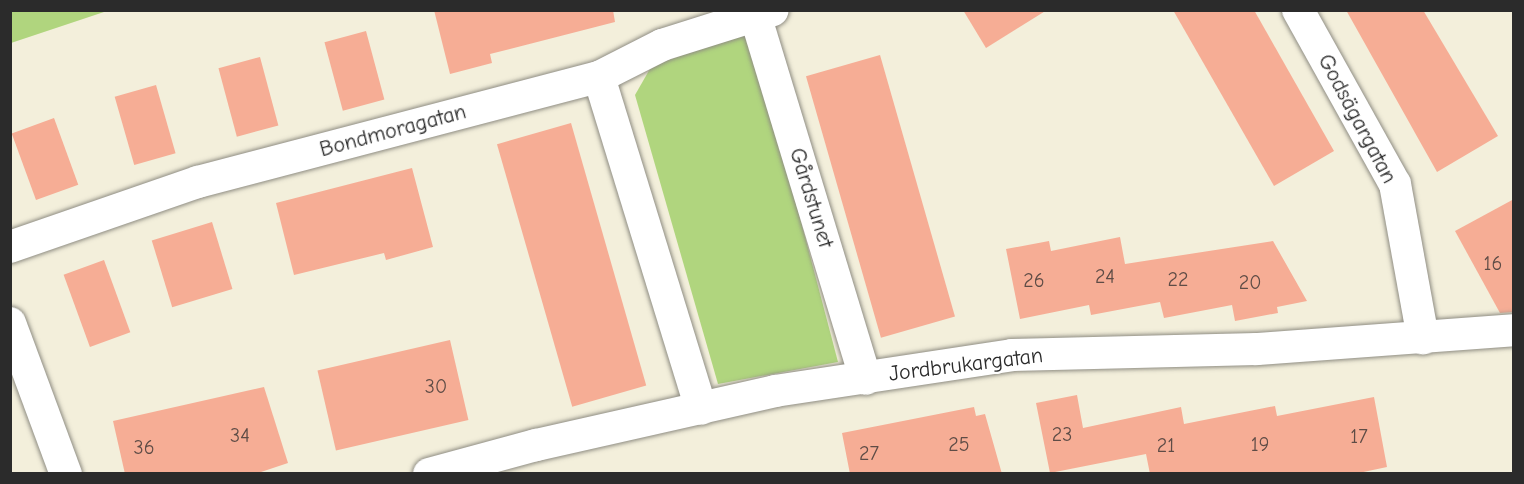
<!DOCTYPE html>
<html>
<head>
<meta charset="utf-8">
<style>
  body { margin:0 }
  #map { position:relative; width:1524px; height:484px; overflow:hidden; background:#f3efdb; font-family:"Comic Neue",sans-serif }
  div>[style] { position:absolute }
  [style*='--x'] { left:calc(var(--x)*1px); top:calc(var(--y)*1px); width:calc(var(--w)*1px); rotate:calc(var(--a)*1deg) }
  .green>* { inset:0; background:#b0d57e }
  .building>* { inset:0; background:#f6ad95; transform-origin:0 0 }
  .roads { filter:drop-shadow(0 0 2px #8f8d83) drop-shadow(0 0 2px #8f8d83) }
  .street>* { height:32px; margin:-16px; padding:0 16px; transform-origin:16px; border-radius:16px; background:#fff }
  span { translate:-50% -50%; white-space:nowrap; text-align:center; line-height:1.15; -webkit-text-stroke:4.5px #fff; paint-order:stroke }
  .number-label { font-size:20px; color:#5e4c46 }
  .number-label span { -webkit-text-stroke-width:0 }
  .street-label { font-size:22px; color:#2b2b2b }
  .frame { position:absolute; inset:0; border:12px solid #2b2b2b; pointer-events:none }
</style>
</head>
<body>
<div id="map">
  <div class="green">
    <div style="clip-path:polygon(11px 10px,107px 10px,107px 11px,11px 43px)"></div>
    <div style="clip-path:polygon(739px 33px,753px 39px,838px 362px,718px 384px,635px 95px,651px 67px)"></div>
  </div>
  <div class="building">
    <div style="clip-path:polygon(434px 10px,613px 10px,615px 22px,490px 54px,492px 63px,450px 74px)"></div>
    <div style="clip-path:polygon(963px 10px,1047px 10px,986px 48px)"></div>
    <div style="clip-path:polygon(1173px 10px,1254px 10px,1334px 151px,1274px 186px)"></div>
    <div style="clip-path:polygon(1346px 10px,1423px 10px,1498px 136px,1437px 172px)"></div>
    <div style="left:366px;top:31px;width:71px;height:43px;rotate:75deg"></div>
    <div style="left:880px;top:55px;width:272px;height:77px;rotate:74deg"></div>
    <div style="left:260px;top:57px;width:71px;height:43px;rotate:75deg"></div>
    <div style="left:156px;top:85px;width:71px;height:43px;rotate:74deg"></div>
    <div style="left:54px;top:118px;width:71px;height:45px;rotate:70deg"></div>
    <div style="left:571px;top:123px;width:273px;height:77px;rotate:74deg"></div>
    <div style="clip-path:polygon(412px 168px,433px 247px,386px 260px,384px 253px,294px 275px,276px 203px)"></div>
    <div style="clip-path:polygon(1514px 199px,1514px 312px,1500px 313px,1455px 231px)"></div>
    <div style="left:212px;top:222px;width:70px;height:63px;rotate:73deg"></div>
    <div style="clip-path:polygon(1120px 237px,1125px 264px,1273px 241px,1307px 301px,1277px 307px,1278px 313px,1235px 321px,1232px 305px,1164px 318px,1160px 302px,1091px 315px,1089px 305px,1020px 319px,1006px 249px,1049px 241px,1051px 251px)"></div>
    <div style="left:104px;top:260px;width:77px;height:43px;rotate:70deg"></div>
    <div style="left:450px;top:340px;width:82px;height:136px;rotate:77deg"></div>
    <div style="clip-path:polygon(264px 387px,288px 463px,255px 474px,125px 474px,113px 421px)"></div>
    <div style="clip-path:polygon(1077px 395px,1083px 428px,1181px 407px,1184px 424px,1275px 406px,1277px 416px,1374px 397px,1387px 467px,1354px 474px,1150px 474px,1146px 454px,1050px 473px,1036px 403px)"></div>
    <div style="clip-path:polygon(974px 407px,976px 416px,985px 414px,1002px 474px,850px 474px,842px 433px)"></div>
  </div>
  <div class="roads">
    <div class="street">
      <div style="--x:1298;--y:10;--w:199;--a:60.9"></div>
      <div style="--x:1395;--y:184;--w:157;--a:79.7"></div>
      <div style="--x:756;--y:18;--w:377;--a:73.1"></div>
      <div style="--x:599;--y:77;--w:347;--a:72.9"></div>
      <div style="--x:10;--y:247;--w:199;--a:-19.1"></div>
      <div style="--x:198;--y:182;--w:415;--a:-14.7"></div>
      <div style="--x:599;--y:77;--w:71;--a:-26.9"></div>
      <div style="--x:662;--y:45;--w:116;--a:-17.5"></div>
      <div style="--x:10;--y:323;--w:161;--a:69.7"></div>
      <div style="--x:429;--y:474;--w:111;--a:-15.2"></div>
      <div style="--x:536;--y:445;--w:245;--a:-12.7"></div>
      <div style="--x:775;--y:391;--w:240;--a:-8.6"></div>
      <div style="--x:1012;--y:355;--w:245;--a:-1.4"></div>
      <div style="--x:1257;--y:349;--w:258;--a:-4.2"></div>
    </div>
  </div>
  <div class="number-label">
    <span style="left:1493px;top:263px">16</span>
    <span style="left:1105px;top:276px">24</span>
    <span style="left:1178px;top:279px">22</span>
    <span style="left:1034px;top:280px">26</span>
    <span style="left:1250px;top:282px">20</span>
    <span style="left:436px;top:386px">30</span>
    <span style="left:1062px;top:434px">23</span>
    <span style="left:240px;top:435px">34</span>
    <span style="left:1359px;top:436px">17</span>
    <span style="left:959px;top:444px">25</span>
    <span style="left:1260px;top:444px">19</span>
    <span style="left:1166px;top:445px">21</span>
    <span style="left:144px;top:447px">36</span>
    <span style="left:869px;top:453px">27</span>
  </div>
  <div class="street-label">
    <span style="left:1357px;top:119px;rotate:62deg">Godsägargatan</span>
    <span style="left:393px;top:131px;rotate:-15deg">Bondmoragatan</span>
    <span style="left:811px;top:198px;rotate:73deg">Gårdstunet</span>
    <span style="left:966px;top:365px;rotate:-7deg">Jordbrukargatan</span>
  </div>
  <div class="frame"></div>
</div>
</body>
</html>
